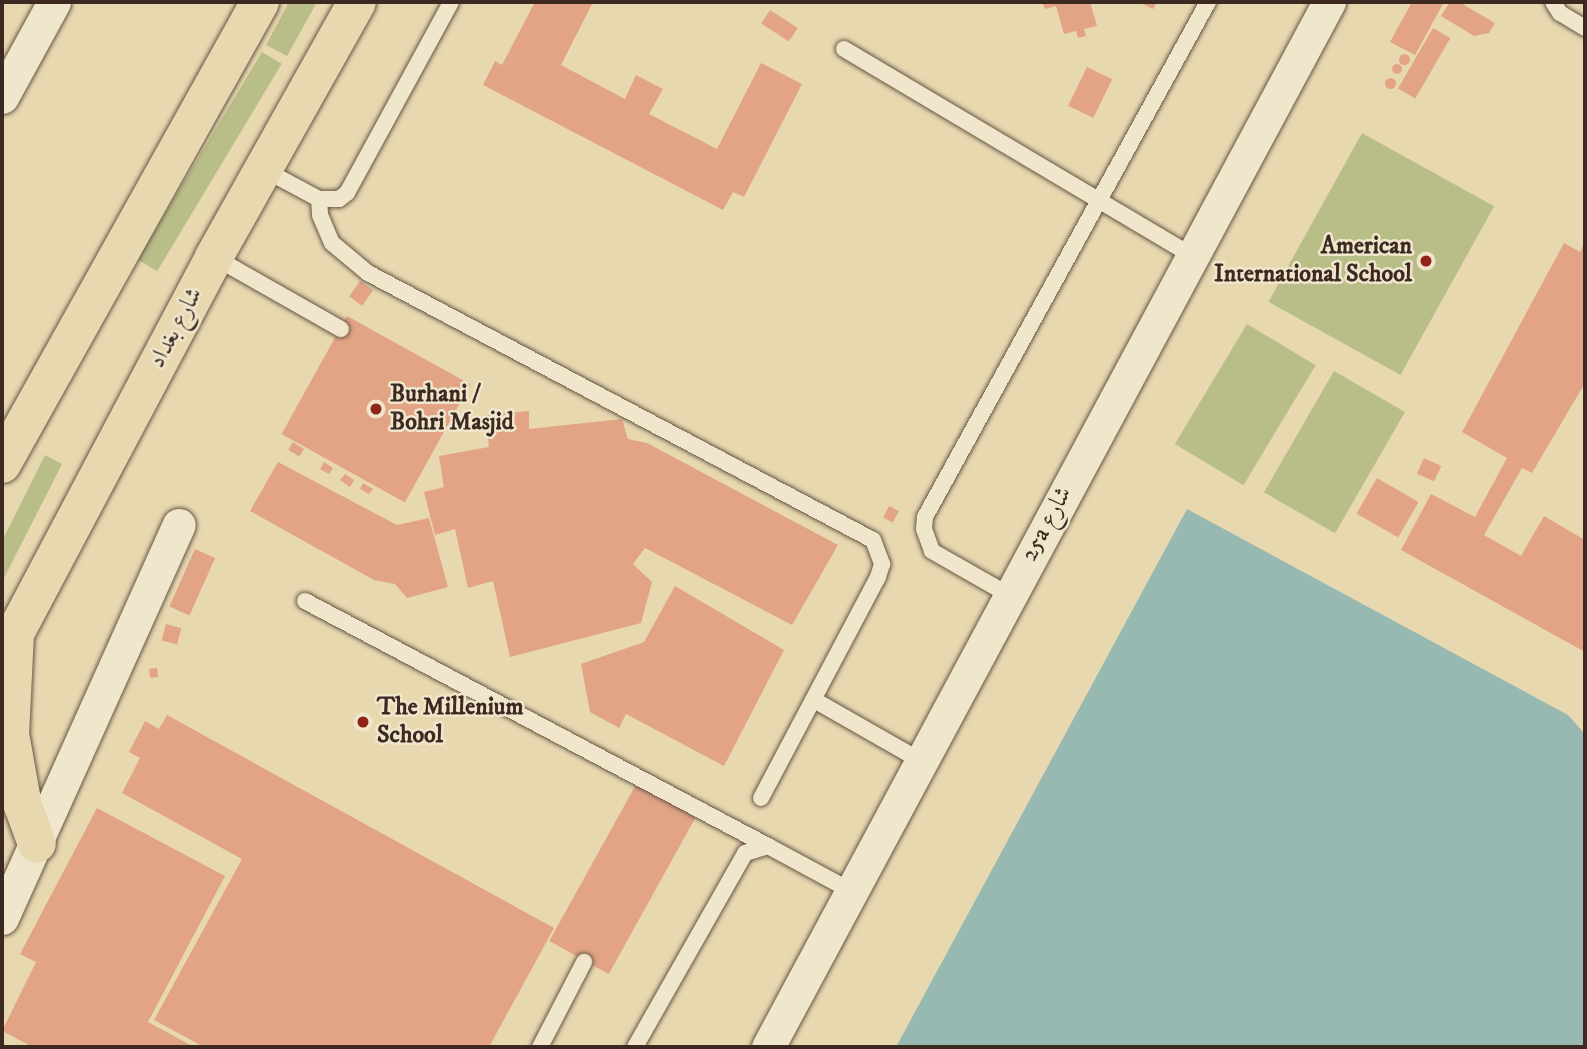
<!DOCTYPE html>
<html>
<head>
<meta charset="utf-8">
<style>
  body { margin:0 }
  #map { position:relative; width:1587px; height:1049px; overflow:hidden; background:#e7d8b0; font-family:"IM FELL DW Pica",Amiri,serif }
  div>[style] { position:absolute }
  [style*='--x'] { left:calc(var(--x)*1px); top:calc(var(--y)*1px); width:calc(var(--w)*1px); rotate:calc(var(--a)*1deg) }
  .green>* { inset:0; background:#b9be89; transform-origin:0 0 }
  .water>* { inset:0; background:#97b9b1 }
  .building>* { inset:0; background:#e3a486; transform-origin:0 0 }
  .round { border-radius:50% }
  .roads { filter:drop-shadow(0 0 2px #675546) drop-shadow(0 0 2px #675546) }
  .lane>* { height:16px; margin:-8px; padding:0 8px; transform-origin:8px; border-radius:8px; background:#efe6cc }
  .street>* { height:33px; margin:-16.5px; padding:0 16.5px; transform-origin:16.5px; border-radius:16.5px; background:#efe6cc }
  .primary>* { height:38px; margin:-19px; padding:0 19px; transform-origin:19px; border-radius:19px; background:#e7d8b0 }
  .dots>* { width:19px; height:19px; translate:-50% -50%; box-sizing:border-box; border:4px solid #efe6cc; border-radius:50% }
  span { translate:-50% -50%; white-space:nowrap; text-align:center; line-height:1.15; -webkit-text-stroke:5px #efe6cc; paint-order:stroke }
  .poi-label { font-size:24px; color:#3c2922; font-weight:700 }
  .right { translate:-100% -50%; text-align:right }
  .left { translate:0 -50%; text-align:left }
  .street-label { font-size:24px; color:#3c2922 }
  .frame { position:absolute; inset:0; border:4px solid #3c2922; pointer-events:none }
</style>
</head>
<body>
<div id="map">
  <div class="green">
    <div style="clip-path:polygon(289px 2px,317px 2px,287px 56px,266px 45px)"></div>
    <div style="left:262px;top:52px;width:23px;height:242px;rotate:31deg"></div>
    <div style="left:1362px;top:133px;width:151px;height:193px;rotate:29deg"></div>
    <div style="left:1247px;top:324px;width:80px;height:140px;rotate:31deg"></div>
    <div style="left:1334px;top:371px;width:82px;height:140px;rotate:30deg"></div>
    <div style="clip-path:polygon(45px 455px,62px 464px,2px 582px,2px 541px)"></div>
  </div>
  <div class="water">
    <div style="clip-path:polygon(1187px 509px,1568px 715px,1585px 734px,1585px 1047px,896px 1047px)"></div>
  </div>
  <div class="building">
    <div style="clip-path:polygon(535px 2px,593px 2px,561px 65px,625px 99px,636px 75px,663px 89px,649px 114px,717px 149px,761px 63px,802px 84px,744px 197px,733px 192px,723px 210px,483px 85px,495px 61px,502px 65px)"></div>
    <div style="clip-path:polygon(1042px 2px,1090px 2px,1097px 26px,1084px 29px,1086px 36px,1078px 38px,1076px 31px,1064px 34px,1056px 6px,1045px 9px)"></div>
    <div style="clip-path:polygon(1139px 2px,1157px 2px,1153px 9px)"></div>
    <div style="clip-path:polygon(1412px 2px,1444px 2px,1415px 55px,1390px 42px)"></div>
    <div style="clip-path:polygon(1450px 2px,1459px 2px,1495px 23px,1489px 33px,1474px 36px,1441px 16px)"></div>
    <div style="left:770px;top:10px;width:33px;height:16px;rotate:33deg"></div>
    <div style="left:1433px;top:28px;width:20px;height:70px;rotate:30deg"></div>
    <div class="round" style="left:1398.5px;top:53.5px;width:11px;height:11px"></div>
    <div class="round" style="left:1392px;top:64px;width:10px;height:10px"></div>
    <div style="left:1087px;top:67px;width:28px;height:43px;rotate:26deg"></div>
    <div class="round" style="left:1384.5px;top:77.5px;width:11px;height:11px"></div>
    <div style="clip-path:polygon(1585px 241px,1585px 383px,1532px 473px,1522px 468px,1484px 535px,1521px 556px,1544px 516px,1585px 540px,1585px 652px,1401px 550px,1431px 494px,1475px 517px,1507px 458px,1462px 432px,1564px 243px,1580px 252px)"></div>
    <div style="left:360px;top:281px;width:16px;height:19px;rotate:35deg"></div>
    <div style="left:347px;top:316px;width:141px;height:135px;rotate:29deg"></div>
    <div style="clip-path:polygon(529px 411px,529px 429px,622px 419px,628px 439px,647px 443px,838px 545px,792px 625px,645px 548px,633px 564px,652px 582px,641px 623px,510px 657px,493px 581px,468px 588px,455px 529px,435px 535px,424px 492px,444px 487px,439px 456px,489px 447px,485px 415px)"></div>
    <div style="left:293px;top:442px;width:13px;height:9px;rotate:32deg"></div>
    <div style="left:1424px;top:458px;width:19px;height:17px;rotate:25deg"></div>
    <div style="clip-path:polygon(278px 462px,397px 525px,429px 518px,448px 587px,407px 598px,395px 584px,374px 580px,250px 511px)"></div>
    <div style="clip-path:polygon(324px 462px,333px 468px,329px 474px,320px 469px)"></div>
    <div style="clip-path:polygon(345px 474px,354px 480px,350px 487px,340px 480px)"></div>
    <div style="left:1377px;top:478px;width:48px;height:41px;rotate:30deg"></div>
    <div style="clip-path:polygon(363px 483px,373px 489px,369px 494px,360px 489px)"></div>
    <div style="left:889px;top:506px;width:11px;height:13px;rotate:27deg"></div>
    <div style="left:195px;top:549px;width:22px;height:63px;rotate:24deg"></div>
    <div style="clip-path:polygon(675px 586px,784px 650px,724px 766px,626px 714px,619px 728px,590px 712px,581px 664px,644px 642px)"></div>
    <div style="left:166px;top:624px;width:16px;height:17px;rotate:15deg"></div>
    <div style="left:157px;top:668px;width:9px;height:8px;rotate:84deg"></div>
    <div style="clip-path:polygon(167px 715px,554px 928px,489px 1047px,204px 1047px,154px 1020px,242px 859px,122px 793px,140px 758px,129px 752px,145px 721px,159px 729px)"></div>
    <div style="left:638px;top:781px;width:68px;height:183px;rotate:29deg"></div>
    <div style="clip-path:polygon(97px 808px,225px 876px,148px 1022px,194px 1047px,33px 1047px,2px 1031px,36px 962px,20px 954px)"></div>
  </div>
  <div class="roads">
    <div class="lane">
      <div style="--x:1553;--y:2;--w:13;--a:58"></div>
      <div style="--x:1560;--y:13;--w:29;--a:31"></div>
      <div style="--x:844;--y:49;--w:405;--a:30.7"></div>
      <div style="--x:263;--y:169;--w:64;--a:28.2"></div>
      <div style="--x:319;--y:199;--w:20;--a:0"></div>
      <div style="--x:339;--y:199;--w:10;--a:-37"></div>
      <div style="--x:347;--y:193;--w:217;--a:-61.4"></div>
      <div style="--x:319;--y:199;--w:16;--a:86"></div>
      <div style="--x:320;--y:215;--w:30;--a:67"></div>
      <div style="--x:332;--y:243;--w:47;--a:39.8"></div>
      <div style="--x:368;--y:273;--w:571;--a:27.87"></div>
      <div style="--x:873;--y:540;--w:26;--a:69"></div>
      <div style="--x:882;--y:564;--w:14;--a:107"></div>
      <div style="--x:878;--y:577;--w:250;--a:117.9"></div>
      <div style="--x:214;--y:257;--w:146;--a:29.6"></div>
      <div style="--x:1009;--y:595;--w:89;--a:-150.3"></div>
      <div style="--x:932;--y:551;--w:23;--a:-110"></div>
      <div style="--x:924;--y:529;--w:12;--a:-85"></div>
      <div style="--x:925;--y:517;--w:588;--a:-61.21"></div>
      <div style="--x:305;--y:601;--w:524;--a:27.89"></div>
      <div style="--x:816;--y:701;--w:123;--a:29.7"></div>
      <div style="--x:540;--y:1047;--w:96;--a:-62.6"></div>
      <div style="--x:635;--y:1047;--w:223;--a:-60.4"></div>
      <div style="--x:745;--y:853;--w:24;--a:-17"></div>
      <div style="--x:768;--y:846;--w:97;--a:28.4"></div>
    </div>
    <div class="street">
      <div style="--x:2;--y:97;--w:108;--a:-61.3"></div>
      <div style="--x:2;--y:918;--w:431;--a:-65.8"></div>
      <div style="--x:768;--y:1047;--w:1186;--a:-61.77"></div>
    </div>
    <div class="primary">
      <div style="--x:2;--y:464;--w:529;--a:-60.82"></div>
      <div style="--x:15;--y:633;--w:101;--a:92.8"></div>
      <div style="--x:10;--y:734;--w:73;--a:79.8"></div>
      <div style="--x:23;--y:806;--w:40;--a:69.8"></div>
      <div style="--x:2;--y:658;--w:454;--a:-62.1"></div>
      <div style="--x:214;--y:257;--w:292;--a:-60.7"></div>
    </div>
  </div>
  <div class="dots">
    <div style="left:1426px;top:261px;background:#8f2418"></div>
    <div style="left:376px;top:409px;background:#8f2418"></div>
    <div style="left:363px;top:722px;background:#8f2418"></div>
  </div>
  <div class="poi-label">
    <span class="right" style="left:1412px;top:261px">American<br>International School</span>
    <span class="left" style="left:390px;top:409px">Burhani /<br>Bohri Masjid</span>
    <span class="left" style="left:377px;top:722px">The Millenium<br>School</span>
  </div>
  <div class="street-label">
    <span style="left:176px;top:328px;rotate:-62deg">شارع بغداد</span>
    <span style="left:1047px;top:524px;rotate:-62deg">25a شارع</span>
  </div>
  <div class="frame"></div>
</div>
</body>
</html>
